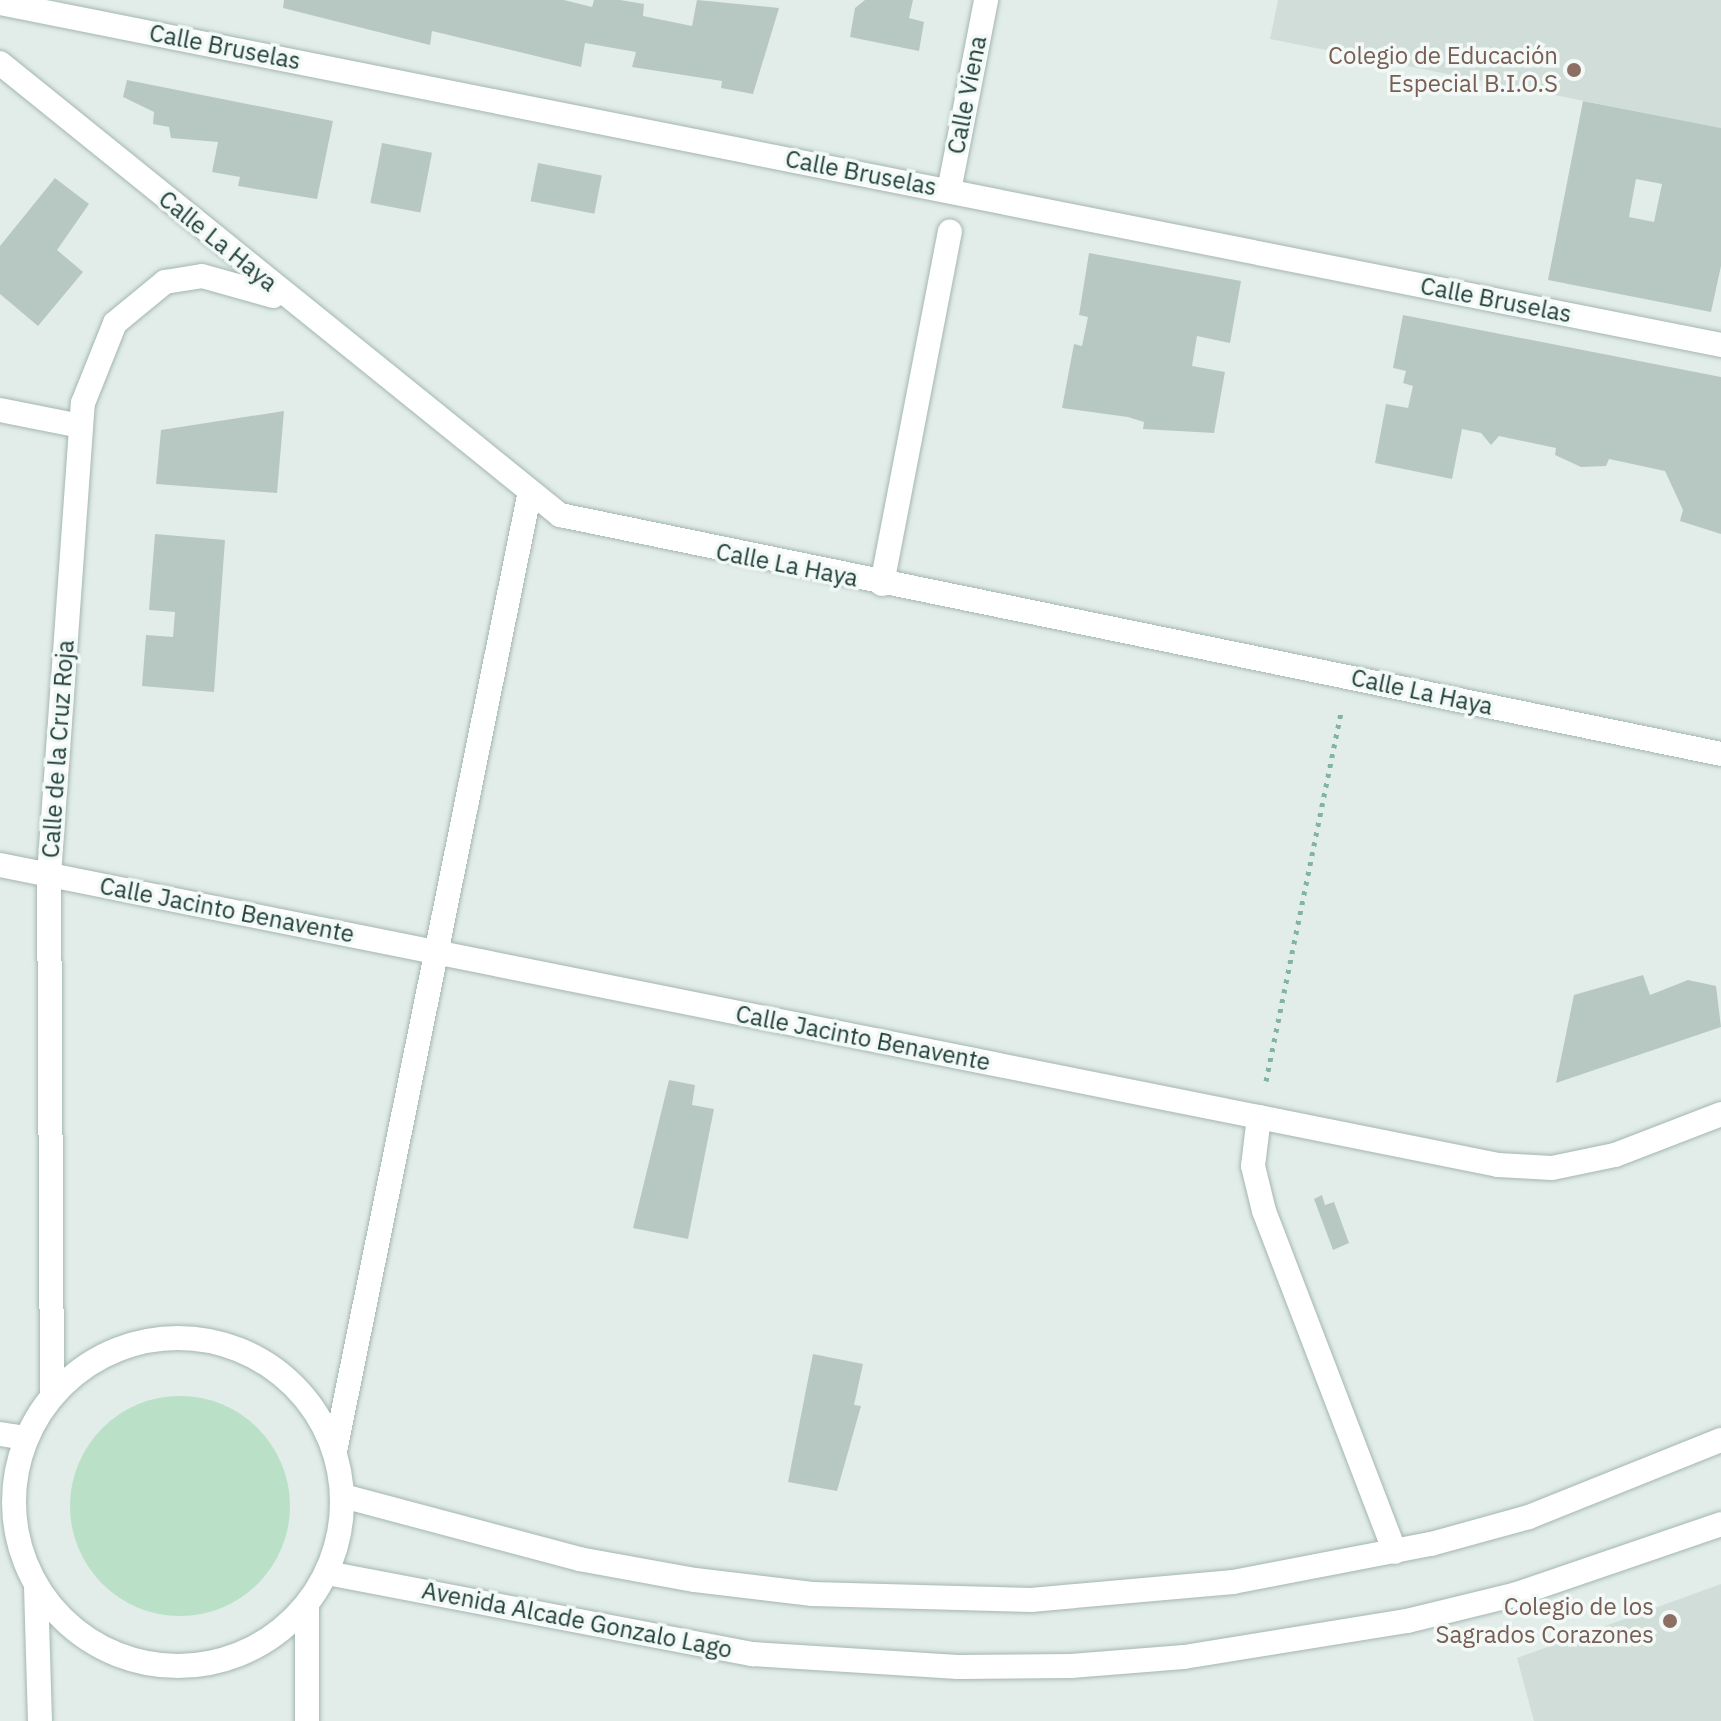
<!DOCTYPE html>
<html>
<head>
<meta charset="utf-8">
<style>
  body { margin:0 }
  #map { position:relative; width:1721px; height:1721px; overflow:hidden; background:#e2ede9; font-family:"IBM Plex Sans",sans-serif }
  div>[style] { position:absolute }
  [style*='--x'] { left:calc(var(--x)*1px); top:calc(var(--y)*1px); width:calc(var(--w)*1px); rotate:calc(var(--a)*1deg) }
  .built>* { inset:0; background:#d0ddd8 }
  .green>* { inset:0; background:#bae0c7 }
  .round { border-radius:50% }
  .building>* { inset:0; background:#b7c8c2; transform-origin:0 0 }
  .path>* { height:5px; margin-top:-2.5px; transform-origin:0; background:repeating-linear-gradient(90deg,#81b3a7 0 4px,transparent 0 10px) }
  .roads { filter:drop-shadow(0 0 2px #a4b6b1) drop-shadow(0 0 2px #a4b6b1) }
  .minor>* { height:24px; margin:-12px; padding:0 12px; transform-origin:12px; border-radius:12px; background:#fff }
  .tertiary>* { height:24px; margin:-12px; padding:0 12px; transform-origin:12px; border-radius:12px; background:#fff }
  .tertiary>.ring { margin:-12px; padding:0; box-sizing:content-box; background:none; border:24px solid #fff; border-radius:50% }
  .dots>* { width:22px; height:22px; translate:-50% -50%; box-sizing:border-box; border:4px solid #f3f9f7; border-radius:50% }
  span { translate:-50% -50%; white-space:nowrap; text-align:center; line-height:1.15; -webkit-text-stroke:7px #f3f9f7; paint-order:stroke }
  .street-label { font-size:24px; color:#21403a }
  .education-label { font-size:24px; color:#785e54 }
  .right { translate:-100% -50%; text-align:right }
</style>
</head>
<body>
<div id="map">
  <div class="built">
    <div style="clip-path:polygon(1278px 0,1721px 0,1721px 128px,1270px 39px)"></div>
    <div style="clip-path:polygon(1721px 1584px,1721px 1721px,1534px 1721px,1517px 1658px)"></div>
  </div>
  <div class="green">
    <div class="round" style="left:70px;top:1396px;width:220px;height:220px"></div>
  </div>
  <div class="building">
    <div style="clip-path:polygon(284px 0,564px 0,592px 7px,594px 0,620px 0,644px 4px,643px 16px,692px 26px,697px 0,779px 8px,753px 94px,721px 88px,722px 81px,632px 67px,636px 52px,585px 43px,581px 67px,432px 31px,430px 45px,283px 8px)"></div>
    <div style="clip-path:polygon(865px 0,913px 0,909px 18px,924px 22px,919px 51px,850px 37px,855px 8px)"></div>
    <div style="clip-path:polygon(127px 80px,333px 121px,317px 199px,238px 186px,240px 177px,212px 172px,218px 142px,171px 138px,169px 127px,153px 124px,154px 112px,123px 97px)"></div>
    <div style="clip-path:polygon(evenodd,1583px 101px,1721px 128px,1721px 266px,1711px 312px,1548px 280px,1583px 101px,1636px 179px,1662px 184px,1654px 222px,1629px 217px,1636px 179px)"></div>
    <div style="left:382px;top:143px;width:51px;height:61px;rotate:11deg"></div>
    <div style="left:538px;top:163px;width:65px;height:39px;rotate:11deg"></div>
    <div style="clip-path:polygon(55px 178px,89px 204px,57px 250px,83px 272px,38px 326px,0 294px,0 246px)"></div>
    <div style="clip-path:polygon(1089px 253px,1241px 281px,1230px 343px,1197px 336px,1192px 366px,1225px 372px,1214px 433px,1143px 429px,1144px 422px,1128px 417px,1062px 408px,1074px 344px,1082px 346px,1088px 317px,1079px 315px)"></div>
    <div style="clip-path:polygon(1403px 315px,1721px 377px,1721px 534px,1680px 521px,1683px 510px,1665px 471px,1609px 459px,1606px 466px,1581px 467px,1555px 455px,1556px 448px,1499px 436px,1491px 445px,1481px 433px,1462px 429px,1452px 479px,1375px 463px,1386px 404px,1408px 408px,1413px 386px,1403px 383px,1406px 371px,1393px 368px)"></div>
    <div style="clip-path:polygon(284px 411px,277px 493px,156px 484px,161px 430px)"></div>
    <div style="clip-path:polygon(155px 534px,225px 540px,214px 692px,142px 686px,146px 635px,173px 637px,175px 612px,149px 610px)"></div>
    <div style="clip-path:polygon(1643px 975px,1650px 995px,1688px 980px,1716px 986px,1721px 1027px,1556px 1083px,1574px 995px)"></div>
    <div style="clip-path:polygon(669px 1080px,695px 1085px,692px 1105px,714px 1109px,688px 1239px,633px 1228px)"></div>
    <div style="clip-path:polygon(1322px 1195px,1325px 1205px,1334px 1202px,1349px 1243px,1333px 1250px,1314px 1199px)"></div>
    <div style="clip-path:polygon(813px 1354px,863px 1364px,854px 1405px,861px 1406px,837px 1491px,788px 1482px)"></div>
  </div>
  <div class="path">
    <div style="--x:1266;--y:1081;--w:375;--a:-78.5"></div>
  </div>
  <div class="roads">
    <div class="minor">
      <div style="--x:0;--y:3;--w:1755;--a:11.24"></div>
      <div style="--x:0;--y:63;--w:720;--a:38.91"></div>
      <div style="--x:560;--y:515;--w:1185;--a:11.63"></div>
      <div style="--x:949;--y:191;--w:195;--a:-79"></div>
      <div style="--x:0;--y:410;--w:82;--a:11.3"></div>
      <div style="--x:882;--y:584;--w:359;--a:-79.1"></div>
      <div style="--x:0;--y:865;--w:1528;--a:11.32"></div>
      <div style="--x:1498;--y:1165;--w:54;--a:3.2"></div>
      <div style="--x:1552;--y:1168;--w:64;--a:-11.7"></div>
      <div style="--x:1615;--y:1155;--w:114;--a:-21.1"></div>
      <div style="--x:1259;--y:1117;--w:49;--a:97"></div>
      <div style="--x:1253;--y:1166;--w:46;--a:76.3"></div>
      <div style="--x:1264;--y:1211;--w:365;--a:69"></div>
      <div style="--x:52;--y:1394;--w:519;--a:-90.33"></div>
      <div style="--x:49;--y:875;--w:473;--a:-85.9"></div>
      <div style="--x:83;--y:403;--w:86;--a:-68.2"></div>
      <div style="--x:115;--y:323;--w:65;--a:-39.4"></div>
      <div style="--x:165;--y:282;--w:37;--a:-9"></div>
      <div style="--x:202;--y:276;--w:74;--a:15.7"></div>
      <div style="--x:335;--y:1451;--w:975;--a:-78.52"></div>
      <div style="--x:36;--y:1587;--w:134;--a:88.3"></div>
      <div style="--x:307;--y:1605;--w:116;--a:90"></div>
    </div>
    <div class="tertiary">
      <div class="ring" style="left:14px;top:1338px;width:304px;height:304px"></div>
      <div style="--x:0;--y:1434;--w:25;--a:9"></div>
      <div style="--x:343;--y:1496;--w:244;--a:14.9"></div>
      <div style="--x:579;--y:1559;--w:118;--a:10.3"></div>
      <div style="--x:695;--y:1580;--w:118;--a:6.8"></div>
      <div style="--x:812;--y:1594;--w:219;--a:1.6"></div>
      <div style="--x:1031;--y:1600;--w:203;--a:-5.1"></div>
      <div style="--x:1233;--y:1582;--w:202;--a:-10.9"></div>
      <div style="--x:1431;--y:1544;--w:102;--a:-15.4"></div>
      <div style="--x:1529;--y:1517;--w:207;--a:-21.9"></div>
      <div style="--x:327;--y:1573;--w:433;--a:10.8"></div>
      <div style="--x:752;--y:1654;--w:206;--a:3.6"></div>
      <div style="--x:958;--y:1667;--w:113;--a:-0.5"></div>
      <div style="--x:1071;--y:1666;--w:113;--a:-4.6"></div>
      <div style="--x:1184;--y:1657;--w:226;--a:-9.2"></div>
      <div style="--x:1407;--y:1621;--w:113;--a:-13.8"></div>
      <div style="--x:1517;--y:1594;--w:216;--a:-18.9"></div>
    </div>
  </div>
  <div class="dots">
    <div style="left:1574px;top:70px;background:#8d6e63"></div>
    <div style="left:1670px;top:1621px;background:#8d6e63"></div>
  </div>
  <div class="street-label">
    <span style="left:225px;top:47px;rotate:11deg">Calle Bruselas</span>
    <span style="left:967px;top:95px;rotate:-79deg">Calle Viena</span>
    <span style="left:861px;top:173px;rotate:11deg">Calle Bruselas</span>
    <span style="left:218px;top:241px;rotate:39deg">Calle La Haya</span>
    <span style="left:1496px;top:300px;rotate:11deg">Calle Bruselas</span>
    <span style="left:787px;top:565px;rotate:11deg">Calle La Haya</span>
    <span style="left:1422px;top:692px;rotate:12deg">Calle La Haya</span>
    <span style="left:58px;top:749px;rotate:-86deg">Calle de la Cruz Roja</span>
    <span style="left:227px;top:910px;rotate:11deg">Calle Jacinto Benavente</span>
    <span style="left:863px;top:1038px;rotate:11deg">Calle Jacinto Benavente</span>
    <span style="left:577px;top:1620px;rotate:11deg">Avenida Alcade Gonzalo Lago</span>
  </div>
  <div class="education-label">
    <span class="right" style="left:1558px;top:70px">Colegio de Educación<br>Especial B.I.O.S</span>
    <span class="right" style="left:1654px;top:1621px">Colegio de los<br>Sagrados Corazones</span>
  </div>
</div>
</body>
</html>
